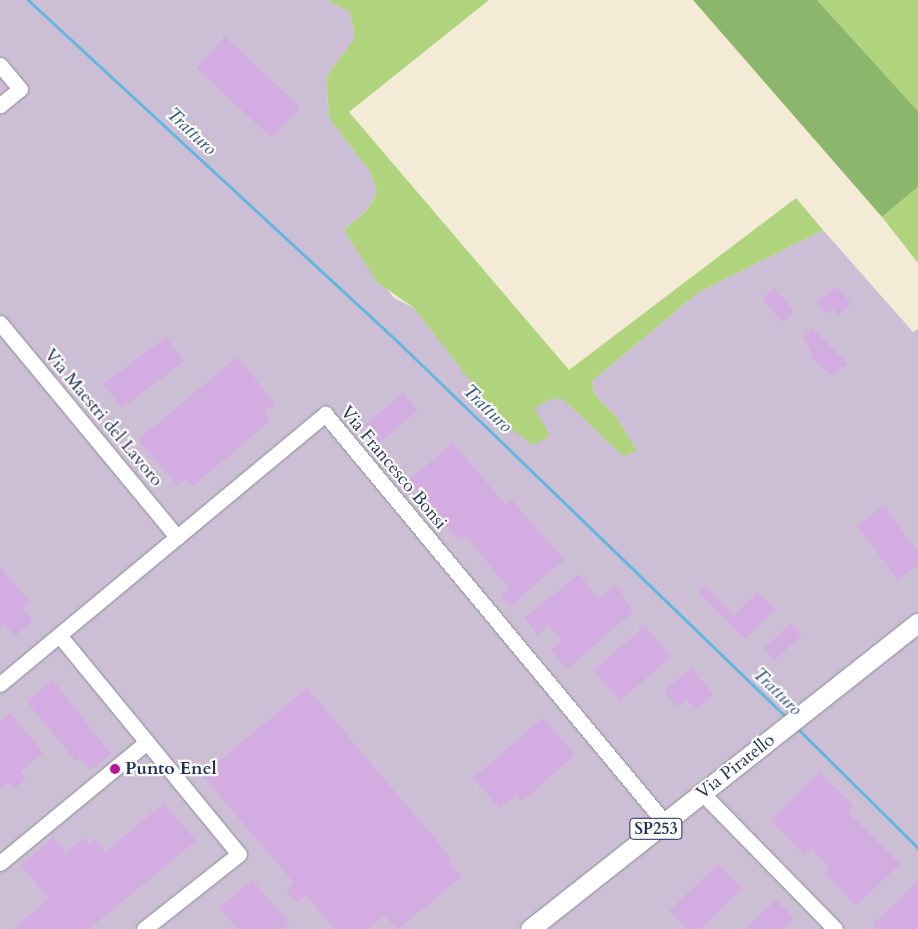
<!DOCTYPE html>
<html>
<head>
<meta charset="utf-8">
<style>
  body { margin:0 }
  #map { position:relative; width:918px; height:929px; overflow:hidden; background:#f3ebd5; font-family:Cardo,serif }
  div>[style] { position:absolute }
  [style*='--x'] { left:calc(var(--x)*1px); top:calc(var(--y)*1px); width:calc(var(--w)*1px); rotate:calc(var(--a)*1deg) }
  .industrial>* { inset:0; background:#ccbed4 }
  .green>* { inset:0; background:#b0d47d }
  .forest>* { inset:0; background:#8cb66c }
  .stream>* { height:3px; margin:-1.5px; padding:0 1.5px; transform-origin:1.5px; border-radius:1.5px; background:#63b7df }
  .building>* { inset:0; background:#d3ace2; transform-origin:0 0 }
  .roads { filter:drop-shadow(0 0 1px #878d9a) drop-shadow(0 0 1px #878d9a) }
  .minor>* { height:15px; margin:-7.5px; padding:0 7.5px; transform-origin:7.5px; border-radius:7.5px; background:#fff }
  .major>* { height:19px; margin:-9.5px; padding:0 9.5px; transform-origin:9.5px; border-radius:9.5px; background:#fff }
  .dots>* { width:14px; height:14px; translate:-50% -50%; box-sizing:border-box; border:2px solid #fdfcf7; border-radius:50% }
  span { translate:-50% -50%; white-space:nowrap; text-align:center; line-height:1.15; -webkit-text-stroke:4.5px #fdfcf7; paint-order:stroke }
  .shield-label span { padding:1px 4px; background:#fdfcf7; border:1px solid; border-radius:4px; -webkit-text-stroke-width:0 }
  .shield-label { font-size:16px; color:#1b2f5e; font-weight:700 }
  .street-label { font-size:18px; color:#1b2f5e }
  .poi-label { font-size:18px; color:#1b2f5e; font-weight:700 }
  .left { translate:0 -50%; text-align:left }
  .water-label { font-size:19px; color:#315885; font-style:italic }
</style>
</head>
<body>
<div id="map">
  <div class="industrial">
    <div style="clip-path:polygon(0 0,327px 0,350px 12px,355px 38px,326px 78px,329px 118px,371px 173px,377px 192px,367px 210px,344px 230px,394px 298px,414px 308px,502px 421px,551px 399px,563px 399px,637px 450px,616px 417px,594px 394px,592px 381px,699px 292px,823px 230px,913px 332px,918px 329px,918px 929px,0 929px)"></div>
  </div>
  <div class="green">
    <div style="clip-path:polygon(327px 0,489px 0,349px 112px,569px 370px,796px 198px,823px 230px,699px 292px,592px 381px,594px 394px,616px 417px,637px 450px,624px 457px,563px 399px,551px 399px,534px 408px,550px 436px,533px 445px,502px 422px,414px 308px,377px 282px,344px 230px,367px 210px,377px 192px,371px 173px,329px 118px,326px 78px,355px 37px,350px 12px)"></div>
    <div style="clip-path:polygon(817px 0,918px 0,918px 111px)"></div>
    <div style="clip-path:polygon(918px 187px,918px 263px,882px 217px)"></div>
  </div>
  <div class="forest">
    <div style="clip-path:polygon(693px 0,817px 0,918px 111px,918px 187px,882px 217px)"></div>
  </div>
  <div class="stream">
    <div style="--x:28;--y:0;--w:504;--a:42.75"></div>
    <div style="--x:398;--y:342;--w:542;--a:44.03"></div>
    <div style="--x:796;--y:727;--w:172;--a:44.8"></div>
  </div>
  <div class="building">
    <div style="left:225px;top:37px;width:103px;height:42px;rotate:43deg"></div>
    <div style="clip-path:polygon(837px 287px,851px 304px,838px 315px,833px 309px,826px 314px,817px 302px)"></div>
    <div style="left:775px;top:288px;width:31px;height:16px;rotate:52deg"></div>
    <div style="clip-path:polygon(813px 329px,848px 364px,832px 376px,809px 356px,812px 353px,803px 337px)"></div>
    <div style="left:166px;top:337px;width:30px;height:78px;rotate:53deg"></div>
    <div style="clip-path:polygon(237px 357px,275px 403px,264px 412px,271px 420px,193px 486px,187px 478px,178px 486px,138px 440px)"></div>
    <div style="left:403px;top:393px;width:23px;height:50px;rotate:50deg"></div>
    <div style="clip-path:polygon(453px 443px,506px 505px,512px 500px,564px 560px,510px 606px,500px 595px,509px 588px,465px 536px,459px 540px,408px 481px)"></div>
    <div style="clip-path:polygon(884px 506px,918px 552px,918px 565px,898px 580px,857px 526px)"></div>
    <div style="clip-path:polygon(0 567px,30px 602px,22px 609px,33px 621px,15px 636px,5px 624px,0 628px)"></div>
    <div style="clip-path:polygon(579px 574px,599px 599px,616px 584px,633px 612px,567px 669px,551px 650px,562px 640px,549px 625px,538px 635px,524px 618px)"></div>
    <div style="clip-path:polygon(705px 586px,734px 615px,757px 592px,775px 609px,745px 639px,699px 593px)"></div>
    <div style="left:791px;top:623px;width:16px;height:38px;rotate:47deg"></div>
    <div style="left:645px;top:626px;width:40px;height:68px;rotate:49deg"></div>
    <div style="clip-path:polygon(692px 668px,713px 695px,695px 710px,687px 699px,677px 707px,664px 690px)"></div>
    <div style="clip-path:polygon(53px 680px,111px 754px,90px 770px,79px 757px,76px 761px,27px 702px)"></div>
    <div style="clip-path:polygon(307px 688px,452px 859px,448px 862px,461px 877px,398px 929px,384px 916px,368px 929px,334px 929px,306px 895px,296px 903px,286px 890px,294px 883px,202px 775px)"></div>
    <div style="clip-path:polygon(10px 713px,43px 753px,20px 772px,26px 779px,15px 788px,9px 782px,0 789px,0 721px)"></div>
    <div style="clip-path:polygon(543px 718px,575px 755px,522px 801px,516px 794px,499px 808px,473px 778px)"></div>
    <div style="clip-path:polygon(819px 772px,854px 806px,848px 812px,900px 864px,856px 906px,824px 872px,829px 867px,812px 848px,804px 855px,771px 820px)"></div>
    <div style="clip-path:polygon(164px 803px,196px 841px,89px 929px,13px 929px,49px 899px,21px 865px,53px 837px,66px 853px,84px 838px,89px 844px,95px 839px,105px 852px)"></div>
    <div style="clip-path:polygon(718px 864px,742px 889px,700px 929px,686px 929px,669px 911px)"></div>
    <div style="clip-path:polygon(252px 880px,290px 923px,283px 929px,237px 929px,219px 908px)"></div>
    <div style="clip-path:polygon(918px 881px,918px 929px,877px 929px,873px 924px)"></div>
    <div style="clip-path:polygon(776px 900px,794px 918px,783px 929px,746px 929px)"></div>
  </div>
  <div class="roads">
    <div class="minor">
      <div style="--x:0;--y:65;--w:31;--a:50"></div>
      <div style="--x:20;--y:89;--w:26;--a:141"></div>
      <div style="--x:0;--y:323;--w:278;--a:50.4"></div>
      <div style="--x:59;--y:635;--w:283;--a:50.6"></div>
      <div style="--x:239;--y:854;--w:121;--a:141.7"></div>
      <div style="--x:0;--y:684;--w:423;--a:-39.7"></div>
      <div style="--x:325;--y:414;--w:532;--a:50.26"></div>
      <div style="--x:702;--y:793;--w:190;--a:45.6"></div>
      <div style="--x:0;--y:863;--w:190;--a:-39.5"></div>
    </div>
    <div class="major">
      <div style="--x:530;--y:929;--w:494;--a:-38.3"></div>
    </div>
  </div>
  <div class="dots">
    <div style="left:115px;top:769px;background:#b5179e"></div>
  </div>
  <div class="shield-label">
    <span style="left:656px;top:829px">SP253</span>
  </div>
  <div class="street-label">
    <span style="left:103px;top:418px;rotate:50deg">Via Maestri del Lavoro</span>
    <span style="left:393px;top:468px;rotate:50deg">Via Francesco Bonsi</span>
    <span style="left:736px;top:767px;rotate:-38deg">Via Piratello</span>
  </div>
  <div class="poi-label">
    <span class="left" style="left:125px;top:769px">Punto Enel</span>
  </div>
  <div class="water-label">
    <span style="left:191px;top:132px;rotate:43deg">Tratturo</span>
    <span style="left:487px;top:409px;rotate:44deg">Tratturo</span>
    <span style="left:777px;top:692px;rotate:44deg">Tratturo</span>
  </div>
</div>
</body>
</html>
